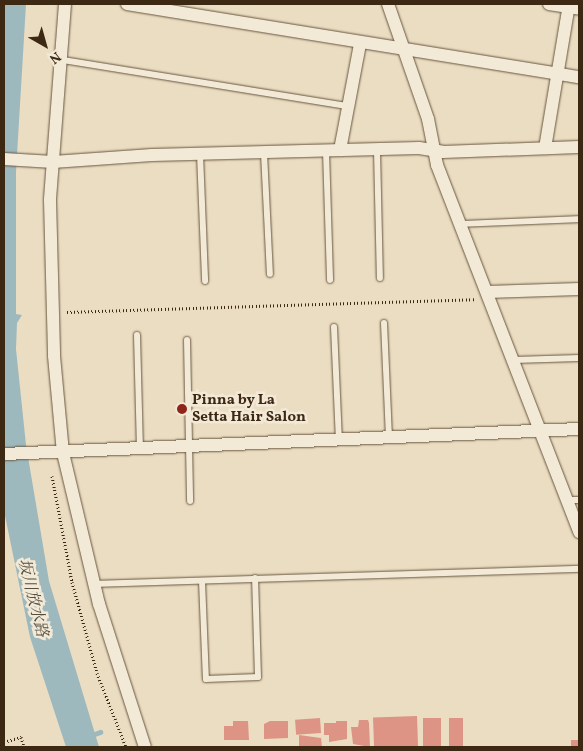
<!DOCTYPE html>
<html>
<head>
<meta charset="utf-8">
<style>
  body { margin:0 }
  #map { position:relative; width:583px; height:751px; overflow:hidden; background:#ebddc2; font-family:Vollkorn,"Noto Serif JP",serif }
  div>[style] { position:absolute }
  [style*='--x'] { left:calc(var(--x)*1px); top:calc(var(--y)*1px); width:calc(var(--w)*1px); rotate:calc(var(--a)*1deg) }
  .water>* { inset:0; background:#9eb9be }
  .stream>* { height:5px; margin:-2.5px; padding:0 2.5px; transform-origin:2.5px; border-radius:2.5px; background:#9eb9be }
  .building>* { inset:0; background:#de9485; transform-origin:0 0 }
  .path>* { height:3px; margin-top:-1.5px; transform-origin:0; background:repeating-linear-gradient(90deg,#3d2913 0 1px,transparent 0 3.5px) }
  .roads { filter:drop-shadow(0 0 1px #68563f) drop-shadow(0 0 1px #68563f) }
  .lane>* { height:6px; margin:-3px; padding:0 3px; transform-origin:3px; border-radius:3px; background:#f2e9d7 }
  .street>* { height:12px; margin:-6px; padding:0 6px; transform-origin:6px; border-radius:6px; background:#f2e9d7 }
  .dots>* { width:14px; height:14px; translate:-50% -50%; box-sizing:border-box; border:2px solid #f2e9d7; border-radius:50% }
  span { translate:-50% -50%; white-space:nowrap; text-align:center; line-height:1.15; -webkit-text-stroke:5px #f2e9d7; paint-order:stroke }
  .poi-label { font-size:15px; color:#3d2913; font-weight:700 }
  .left { translate:0 -50%; text-align:left }
  .water-label { font-size:16px; color:#554d3e; font-style:italic }
  .frame { position:absolute; inset:0; border:5px solid #3d2913; pointer-events:none }
  .north { position:absolute; left:20px; top:20px; width:50px; height:50px; -webkit-text-stroke:4px #f2e9d7; paint-order:stroke; rotate:142deg; font-size:14px; font-weight:700; line-height:20px; text-align:center; color:#3d2913 }
  .north::after { content:''; display:block; margin:auto; width:18px; height:22px; background:#3d2913; clip-path:polygon(50% 0,100% 100%,50% 72%,0 100%) }
</style>
</head>
<body>
<div id="map">
  <div class="water">
    <div style="clip-path:polygon(4px 4px,26px 4px,16px 172px,16px 314px,22px 315px,17px 323px,16px 349px,26px 445px,49px 581px,99px 747px,66px 747px,30px 637px,4px 511px)"></div>
  </div>
  <div class="stream">
    <div style="--x:89;--y:736;--w:12;--a:-20"></div>
  </div>
  <div class="building">
    <div style="left:417px;top:716px;width:31px;height:44px;rotate:88deg"></div>
    <div style="left:320px;top:718px;width:15px;height:25px;rotate:86deg"></div>
    <div style="left:423px;top:718px;width:18px;height:29px"></div>
    <div style="left:449px;top:718px;width:14px;height:29px"></div>
    <div style="clip-path:polygon(359px 720px,368px 720px,369px 723px,370px 747px,353px 744px,351px 727px,358px 727px)"></div>
    <div style="clip-path:polygon(233px 721px,248px 721px,249px 740px,224px 740px,224px 726px,233px 726px)"></div>
    <div style="clip-path:polygon(270px 721px,288px 721px,288px 738px,264px 739px,264px 724px)"></div>
    <div style="clip-path:polygon(336px 721px,347px 721px,347px 739px,329px 742px,329px 735px,324px 735px,324px 723px,336px 723px)"></div>
    <div style="clip-path:polygon(299px 735px,321px 738px,322px 747px,299px 746px)"></div>
    <div style="left:571px;top:740px;width:8px;height:7px"></div>
  </div>
  <div class="path">
    <div style="--x:67;--y:312;--w:408;--a:-1.8"></div>
    <div style="--x:52;--y:476;--w:108;--a:79.3"></div>
    <div style="--x:72;--y:582;--w:94;--a:74.6"></div>
    <div style="--x:97;--y:673;--w:79;--a:68.6"></div>
    <div style="--x:4;--y:742;--w:18;--a:-16"></div>
    <div style="--x:21;--y:737;--w:10;--a:73"></div>
  </div>
  <div class="roads">
    <div class="lane">
      <div style="--x:63;--y:60;--w:289;--a:9.2"></div>
      <div style="--x:377;--y:150;--w:128;--a:88.7"></div>
      <div style="--x:326;--y:151;--w:129;--a:88.2"></div>
      <div style="--x:264;--y:153;--w:121;--a:87.2"></div>
      <div style="--x:200;--y:154;--w:127;--a:87.7"></div>
      <div style="--x:460;--y:224;--w:119;--a:-2.4"></div>
      <div style="--x:384;--y:323;--w:115;--a:87.5"></div>
      <div style="--x:334;--y:327;--w:113;--a:87.5"></div>
      <div style="--x:137;--y:335;--w:112;--a:88.5"></div>
      <div style="--x:187;--y:340;--w:161;--a:88.9"></div>
      <div style="--x:514;--y:360;--w:65;--a:-1.8"></div>
      <div style="--x:568;--y:500;--w:11;--a:0"></div>
      <div style="--x:202;--y:581;--w:98;--a:87.7"></div>
      <div style="--x:206;--y:679;--w:52;--a:-2.2"></div>
      <div style="--x:258;--y:677;--w:99;--a:-91.7"></div>
      <div style="--x:95;--y:584;--w:484;--a:-1.8"></div>
    </div>
    <div class="street">
      <div style="--x:65;--y:4;--w:197;--a:94.4"></div>
      <div style="--x:50;--y:200;--w:156;--a:88.5"></div>
      <div style="--x:54;--y:356;--w:97;--a:84.7"></div>
      <div style="--x:63;--y:453;--w:155;--a:76.6"></div>
      <div style="--x:99;--y:604;--w:150;--a:72.2"></div>
      <div style="--x:127;--y:4;--w:458;--a:9.2"></div>
      <div style="--x:388;--y:4;--w:122;--a:70.8"></div>
      <div style="--x:428;--y:119;--w:47;--a:78.9"></div>
      <div style="--x:437;--y:165;--w:394;--a:68.8"></div>
      <div style="--x:549;--y:4;--w:30;--a:9"></div>
      <div style="--x:545;--y:148;--w:146;--a:-80.5"></div>
      <div style="--x:340;--y:150;--w:108;--a:-79.3"></div>
      <div style="--x:4;--y:159;--w:49;--a:3.5"></div>
      <div style="--x:53;--y:162;--w:99;--a:-4"></div>
      <div style="--x:152;--y:155;--w:267;--a:-1.5"></div>
      <div style="--x:419;--y:148;--w:24;--a:9"></div>
      <div style="--x:443;--y:152;--w:136;--a:-2.1"></div>
      <div style="--x:487;--y:292;--w:92;--a:-1.9"></div>
      <div style="--x:4;--y:454;--w:576;--a:-2.49"></div>
    </div>
  </div>
  <div class="dots">
    <div style="left:182px;top:409px;background:#8f2418"></div>
  </div>
  <div class="poi-label">
    <span class="left" style="left:192px;top:409px">Pinna by La<br>Setta Hair Salon</span>
  </div>
  <div class="water-label">
    <span style="left:32px;top:598px;rotate:76deg">坂川放水路</span>
  </div>
  <div class="frame"></div>
  <div class="north">N</div>
</div>
</body>
</html>
